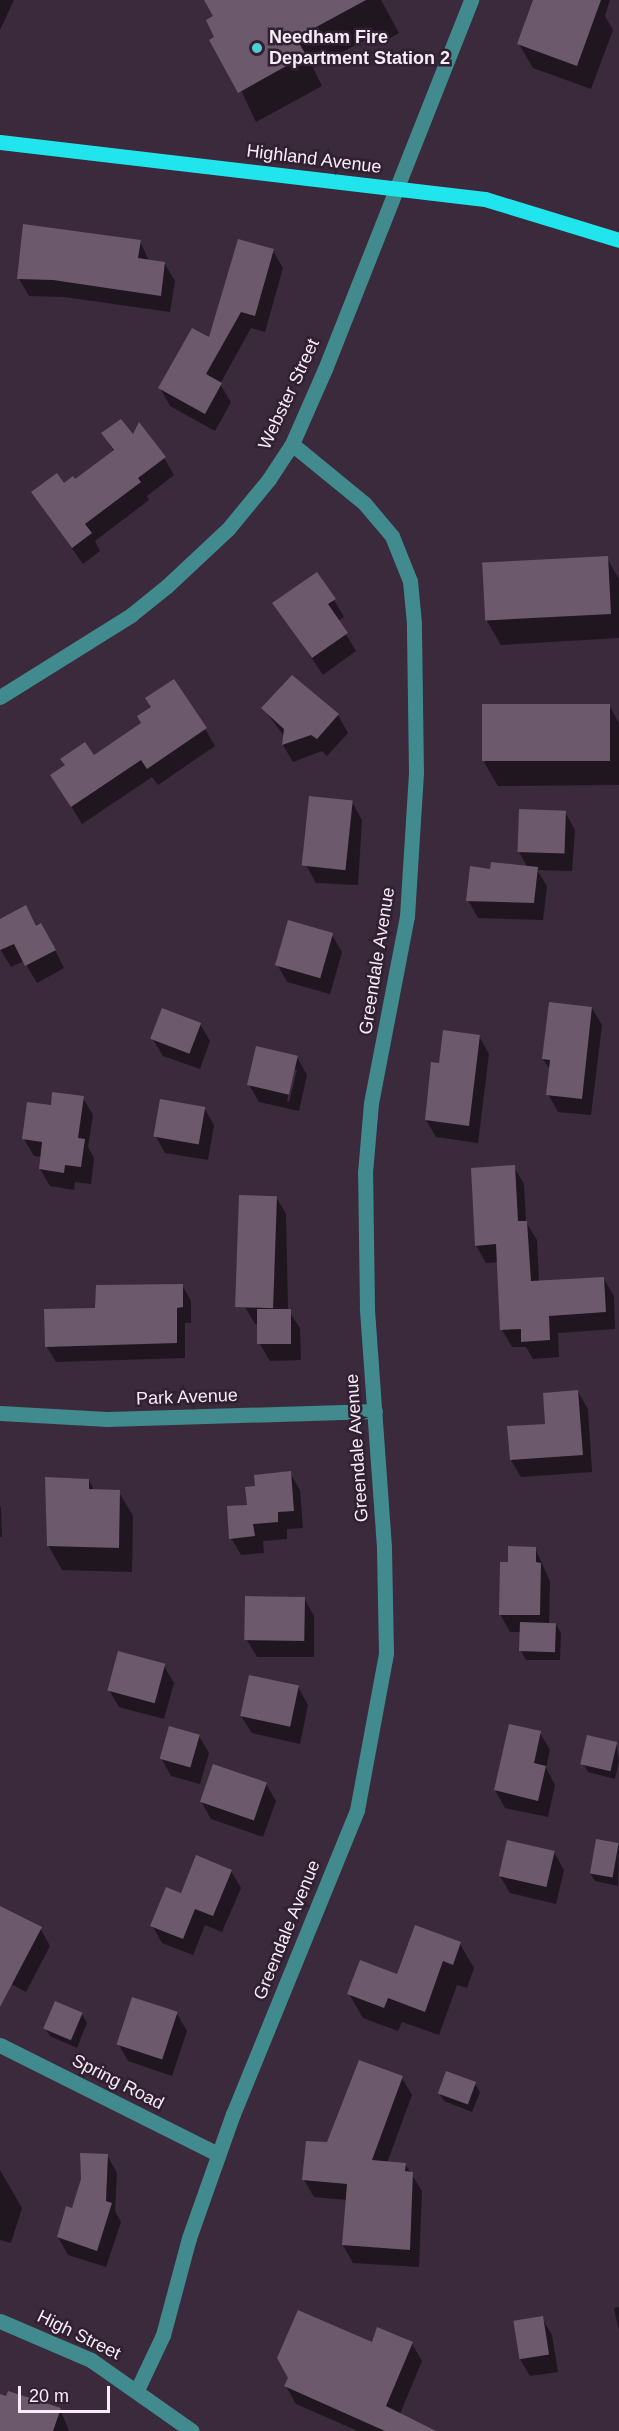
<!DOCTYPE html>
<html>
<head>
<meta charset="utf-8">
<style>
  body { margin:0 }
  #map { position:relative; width:619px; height:2431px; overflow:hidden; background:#3a2a3b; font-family:Helvetica,sans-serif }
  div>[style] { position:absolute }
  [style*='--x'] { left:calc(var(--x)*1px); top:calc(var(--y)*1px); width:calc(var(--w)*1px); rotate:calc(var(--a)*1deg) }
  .shadow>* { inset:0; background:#0007 }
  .building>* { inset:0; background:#6c596c; transform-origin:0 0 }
  .minor>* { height:15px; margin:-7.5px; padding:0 7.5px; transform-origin:7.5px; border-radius:7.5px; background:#418b8e }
  .major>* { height:15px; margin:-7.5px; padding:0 7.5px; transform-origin:7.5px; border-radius:7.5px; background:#20e5ed }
  .dots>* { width:16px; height:16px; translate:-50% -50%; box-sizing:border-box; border:3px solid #302031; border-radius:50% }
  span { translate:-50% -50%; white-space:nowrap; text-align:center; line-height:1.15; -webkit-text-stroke:5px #302031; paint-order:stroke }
  .poi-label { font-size:18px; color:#f7ecf7; font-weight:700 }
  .left { translate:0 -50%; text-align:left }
  .street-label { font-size:18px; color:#f7ecf7 }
  .scale { position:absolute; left:18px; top:2386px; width:92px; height:27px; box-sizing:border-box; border:3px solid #f7ecf7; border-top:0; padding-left:8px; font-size:18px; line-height:21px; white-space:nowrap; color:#f7ecf7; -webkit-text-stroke:4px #302031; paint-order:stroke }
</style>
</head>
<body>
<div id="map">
  <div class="shadow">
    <div style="clip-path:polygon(0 0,14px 0,0 30px)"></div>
    <div style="clip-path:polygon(206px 0,381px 0,399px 33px,381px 43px,376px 34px,313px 68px,322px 86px,256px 122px,216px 37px,215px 17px)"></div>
    <div style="clip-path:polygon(534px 0,610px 0,605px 16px,613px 30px,591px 89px,533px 68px,519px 44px)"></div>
    <div style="clip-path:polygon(24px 226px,140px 241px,149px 261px,165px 264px,175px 281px,170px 312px,64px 297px,29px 296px,19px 279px)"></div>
    <div style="clip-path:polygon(273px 251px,283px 268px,265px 332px,251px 328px,220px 384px,231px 402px,215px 431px,170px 406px,160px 388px,210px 339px)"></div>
    <div style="clip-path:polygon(103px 434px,133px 437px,164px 458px,174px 475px,147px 496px,149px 500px,95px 541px,100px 551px,83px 564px,33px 493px,75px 481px,114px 452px)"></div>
    <div style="clip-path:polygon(607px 558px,619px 579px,619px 638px,501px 645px,487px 621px)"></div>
    <div style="clip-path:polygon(334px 600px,344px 617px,338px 621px,356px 651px,323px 675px,274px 603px)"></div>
    <div style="clip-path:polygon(609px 705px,619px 723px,619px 785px,498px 786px,484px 762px)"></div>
    <div style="clip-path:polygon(263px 708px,338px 715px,348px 733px,327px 756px,322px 751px,293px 762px,283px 745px,284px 736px)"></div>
    <div style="clip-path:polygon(205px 729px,215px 746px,158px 785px,152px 777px,82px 824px,52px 776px,93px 757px)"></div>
    <div style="clip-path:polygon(352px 802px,362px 820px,358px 885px,316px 883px,306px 865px)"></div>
    <div style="clip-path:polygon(565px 812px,575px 830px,572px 871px,537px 870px,547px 886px,543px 920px,478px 918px,468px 900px,491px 870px,528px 868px,519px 852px)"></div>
    <div style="clip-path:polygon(0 921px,36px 927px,51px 942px,64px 968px,37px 983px,24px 961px,11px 967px,0 949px)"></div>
    <div style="clip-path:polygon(332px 935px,342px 952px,330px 994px,287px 982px,277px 964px)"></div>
    <div style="clip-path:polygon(592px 1008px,602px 1025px,591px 1115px,558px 1112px,548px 1094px,551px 1071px,543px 1059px)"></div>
    <div style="clip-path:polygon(200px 1024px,210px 1041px,200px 1069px,163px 1056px,152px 1038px)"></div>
    <div style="clip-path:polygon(479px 1036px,489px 1054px,478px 1143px,436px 1137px,426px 1120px,440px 1065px)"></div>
    <div style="clip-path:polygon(evenodd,297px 1057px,307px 1075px,299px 1111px,259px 1102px,249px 1085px,297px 1057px,294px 1070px,297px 1070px,289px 1102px,287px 1101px,294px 1070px)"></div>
    <div style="clip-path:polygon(83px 1098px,93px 1115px,88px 1147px,94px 1158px,91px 1184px,75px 1182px,74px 1190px,50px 1186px,40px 1169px,42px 1157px,34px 1156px,24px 1139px,52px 1107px)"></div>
    <div style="clip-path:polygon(204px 1108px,214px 1125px,208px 1160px,165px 1153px,155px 1135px)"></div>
    <div style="clip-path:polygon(514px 1167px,524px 1184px,526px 1222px,537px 1240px,539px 1282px,604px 1279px,614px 1296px,615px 1329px,558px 1333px,559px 1357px,533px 1359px,526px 1347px,512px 1347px,502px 1330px,498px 1262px,486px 1263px,476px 1245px)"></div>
    <div style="clip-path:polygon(276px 1197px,286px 1214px,288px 1310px,300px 1328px,301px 1360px,270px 1361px,260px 1344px,259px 1324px,255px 1324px,245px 1307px)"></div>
    <div style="clip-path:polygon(182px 1285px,191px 1301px,191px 1323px,185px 1323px,185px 1358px,56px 1362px,47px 1347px,97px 1309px)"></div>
    <div style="clip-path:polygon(578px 1392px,588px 1409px,592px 1472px,521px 1477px,511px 1460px)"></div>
    <div style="clip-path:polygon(290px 1473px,300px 1490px,303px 1528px,287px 1529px,287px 1539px,263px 1541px,264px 1553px,241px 1555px,231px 1538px,257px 1487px)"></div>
    <div style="clip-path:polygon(89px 1480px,94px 1490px,119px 1492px,133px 1516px,132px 1572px,62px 1570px,48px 1545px)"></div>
    <div style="clip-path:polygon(0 1506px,1px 1508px,2px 1537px,0 1537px)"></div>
    <div style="clip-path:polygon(535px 1548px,550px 1581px,549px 1624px,556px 1624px,561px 1633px,560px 1660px,526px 1660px,521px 1651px,522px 1632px,510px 1632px,500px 1614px,510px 1564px)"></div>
    <div style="clip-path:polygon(304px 1598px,314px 1616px,314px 1657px,257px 1657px,247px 1640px)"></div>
    <div style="clip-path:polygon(164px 1666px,174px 1683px,164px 1719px,119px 1707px,109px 1690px)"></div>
    <div style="clip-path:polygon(298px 1687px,308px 1705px,300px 1744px,252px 1733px,241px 1716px)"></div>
    <div style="clip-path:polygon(540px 1733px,550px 1750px,546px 1768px,555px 1785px,548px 1817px,505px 1808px,495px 1790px)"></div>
    <div style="clip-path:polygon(199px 1736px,209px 1753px,200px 1784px,171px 1776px,161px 1758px)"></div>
    <div style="clip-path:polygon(616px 1743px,619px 1761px,615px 1779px,588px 1772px,583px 1763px)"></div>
    <div style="clip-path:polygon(266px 1784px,276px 1801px,263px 1837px,211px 1819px,201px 1801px)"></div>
    <div style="clip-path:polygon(619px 1845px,618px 1886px,595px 1881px,590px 1873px)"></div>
    <div style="clip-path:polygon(554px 1852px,564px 1870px,556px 1904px,510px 1893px,500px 1876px)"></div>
    <div style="clip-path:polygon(231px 1871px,241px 1888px,222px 1932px,205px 1925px,193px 1955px,162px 1943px,152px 1925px,182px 1895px)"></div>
    <div style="clip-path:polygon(0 1921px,40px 1928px,50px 1946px,26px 1992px,0 1978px)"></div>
    <div style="clip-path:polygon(460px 1944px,474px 1968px,467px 1988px,457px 1985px,439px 2035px,402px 2022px,398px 2031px,363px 2018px,349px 1994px,398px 1976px)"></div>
    <div style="clip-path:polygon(82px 2014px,87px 2023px,77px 2048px,50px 2036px,45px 2028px)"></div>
    <div style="clip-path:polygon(177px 2014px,187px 2031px,172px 2076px,128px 2061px,118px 2043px)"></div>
    <div style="clip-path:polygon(402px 2078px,412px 2095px,387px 2163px,405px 2164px,422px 2191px,419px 2267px,353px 2263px,343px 2245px,347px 2200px,314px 2197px,304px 2180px,328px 2144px)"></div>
    <div style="clip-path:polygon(475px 2084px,480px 2092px,472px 2112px,444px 2101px,439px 2093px)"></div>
    <div style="clip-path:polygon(107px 2155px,117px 2173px,115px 2211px,121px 2222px,106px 2267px,68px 2255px,58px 2237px)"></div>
    <div style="clip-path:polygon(0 2170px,22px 2208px,11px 2243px,0 2240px)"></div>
    <div style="clip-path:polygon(619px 2307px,619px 2331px,614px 2308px)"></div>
    <div style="clip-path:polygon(542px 2318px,552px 2335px,558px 2372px,530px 2376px,520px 2359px)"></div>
    <div style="clip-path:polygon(412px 2344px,422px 2361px,400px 2414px,436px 2431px,358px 2431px,296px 2404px,286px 2386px)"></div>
    <div style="clip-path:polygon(0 2396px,60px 2409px,69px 2431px,0 2431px)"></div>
  </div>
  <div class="building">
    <div style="clip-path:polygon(204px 0,366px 0,296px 38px,306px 55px,238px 93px,209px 40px,214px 37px,206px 20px,213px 16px)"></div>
    <div style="clip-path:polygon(533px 0,601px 0,577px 66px,517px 44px)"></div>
    <div style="clip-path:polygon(23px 224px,141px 240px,138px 258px,165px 262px,161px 296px,53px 280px,17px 279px)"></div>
    <div style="clip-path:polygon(238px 239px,274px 249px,255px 316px,241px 312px,206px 374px,222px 383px,205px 414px,158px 388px,192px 328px,209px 337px)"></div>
    <div style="clip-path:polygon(121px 419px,133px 434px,139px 422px,166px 457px,138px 478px,141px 482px,85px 524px,92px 533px,72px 548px,31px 492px,57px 473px,64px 483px,73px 476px,75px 479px,114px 450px,101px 433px)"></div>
    <div style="left:608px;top:556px;width:58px;height:126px;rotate:87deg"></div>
    <div style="clip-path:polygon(317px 572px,336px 599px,328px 604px,348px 633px,312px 658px,272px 603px)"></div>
    <div style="clip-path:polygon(292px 675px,339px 714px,317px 739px,311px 735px,282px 745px,284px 729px,261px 708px)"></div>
    <div style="clip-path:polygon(174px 679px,207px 728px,147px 769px,141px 760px,71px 807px,50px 775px,65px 765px,60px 759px,85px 742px,94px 755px,141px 723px,137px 716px,151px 707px,145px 698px)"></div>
    <div style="left:610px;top:704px;width:57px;height:128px;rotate:90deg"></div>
    <div style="left:309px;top:796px;width:44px;height:70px;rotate:6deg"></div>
    <div style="left:519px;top:809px;width:47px;height:43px;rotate:2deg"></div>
    <div style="clip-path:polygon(491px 862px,538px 867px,534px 903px,466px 901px,470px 866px,490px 869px)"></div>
    <div style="clip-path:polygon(26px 905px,36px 926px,41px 923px,56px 950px,25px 966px,14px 944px,0 950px,0 919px)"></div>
    <div style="left:288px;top:920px;width:47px;height:47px;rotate:16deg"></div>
    <div style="clip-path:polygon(549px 1002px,592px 1007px,582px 1099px,546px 1095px,550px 1060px,542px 1059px)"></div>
    <div style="left:162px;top:1008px;width:42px;height:33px;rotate:21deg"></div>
    <div style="clip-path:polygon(443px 1030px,480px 1035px,469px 1126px,425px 1120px,431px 1062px,439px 1063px)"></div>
    <div style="left:256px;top:1046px;width:43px;height:40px;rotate:13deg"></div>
    <div style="clip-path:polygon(52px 1092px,84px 1096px,78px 1138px,85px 1139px,81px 1167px,65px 1165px,64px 1173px,39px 1169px,42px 1142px,22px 1139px,27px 1102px,51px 1105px)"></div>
    <div style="left:160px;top:1099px;width:46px;height:38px;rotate:10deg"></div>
    <div style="clip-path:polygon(515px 1165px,518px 1221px,527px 1221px,531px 1281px,604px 1277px,606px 1312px,549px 1316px,550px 1340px,521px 1342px,521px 1329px,500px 1330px,496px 1244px,475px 1246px,471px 1168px)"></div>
    <div style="left:239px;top:1195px;width:38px;height:112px;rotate:2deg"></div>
    <div style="clip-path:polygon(183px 1284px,183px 1307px,177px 1308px,177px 1343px,45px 1347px,44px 1309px,95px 1308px,96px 1285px)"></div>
    <div style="left:257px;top:1309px;width:34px;height:35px"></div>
    <div style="clip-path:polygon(578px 1390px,583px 1455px,510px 1460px,507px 1426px,545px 1424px,543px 1393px)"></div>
    <div style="clip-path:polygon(291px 1471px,294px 1511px,278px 1512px,278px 1522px,253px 1524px,255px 1536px,229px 1539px,227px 1506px,247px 1505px,245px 1487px,255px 1486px,254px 1475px)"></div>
    <div style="clip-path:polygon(45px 1477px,89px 1479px,89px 1489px,120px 1490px,119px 1548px,47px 1546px)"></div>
    <div style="clip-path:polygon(508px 1546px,536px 1547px,536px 1562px,541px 1563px,540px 1615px,499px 1615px,500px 1562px,508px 1562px)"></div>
    <div style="left:245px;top:1596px;width:60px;height:44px;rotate:1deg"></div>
    <div style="left:520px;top:1622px;width:36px;height:29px;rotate:2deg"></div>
    <div style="left:118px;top:1651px;width:49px;height:41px;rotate:15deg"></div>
    <div style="left:249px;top:1675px;width:51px;height:42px;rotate:12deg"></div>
    <div style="clip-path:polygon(509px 1724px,541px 1731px,534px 1763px,546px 1766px,538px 1801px,494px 1790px)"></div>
    <div style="left:169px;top:1726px;width:32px;height:34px;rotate:16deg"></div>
    <div style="left:587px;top:1735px;width:31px;height:30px;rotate:13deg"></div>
    <div style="left:213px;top:1764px;width:57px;height:40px;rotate:19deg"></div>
    <div style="left:596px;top:1839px;width:23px;height:35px;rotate:10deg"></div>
    <div style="left:507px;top:1840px;width:49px;height:37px;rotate:13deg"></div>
    <div style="clip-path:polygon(196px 1855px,232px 1870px,213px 1916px,195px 1909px,183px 1939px,150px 1926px,166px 1887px,181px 1893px)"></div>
    <div style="clip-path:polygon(0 1906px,42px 1927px,0 2007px)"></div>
    <div style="clip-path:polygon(415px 1925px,461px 1942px,453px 1965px,443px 1961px,425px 2012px,388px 1998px,384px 2008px,347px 1994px,360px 1960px,397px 1974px)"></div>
    <div style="left:132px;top:1997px;width:48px;height:50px;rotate:18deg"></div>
    <div style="left:55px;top:2001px;width:30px;height:30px;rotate:23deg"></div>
    <div style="clip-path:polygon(359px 2060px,403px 2076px,372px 2160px,406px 2163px,405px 2171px,413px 2172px,410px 2250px,342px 2245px,347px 2184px,302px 2180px,306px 2141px,327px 2142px)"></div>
    <div style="left:446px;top:2071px;width:32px;height:24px;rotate:20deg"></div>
    <div style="clip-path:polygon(80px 2153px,108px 2154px,106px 2201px,112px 2203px,97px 2251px,57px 2237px,66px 2206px,72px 2208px,81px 2179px)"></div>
    <div style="clip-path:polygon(298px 2310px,372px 2342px,377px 2327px,413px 2342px,386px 2406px,436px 2431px,385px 2431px,284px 2386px,288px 2378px,277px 2358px)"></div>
    <div style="left:543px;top:2316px;width:39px;height:30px;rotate:81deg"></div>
    <div style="clip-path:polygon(8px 2391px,61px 2408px,53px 2431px,0 2431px,0 2394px,6px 2396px)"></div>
  </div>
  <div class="minor">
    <div style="--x:0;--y:697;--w:155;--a:-32"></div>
    <div style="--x:131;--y:615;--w:46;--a:-38.9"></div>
    <div style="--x:167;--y:586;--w:83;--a:-43.1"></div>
    <div style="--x:228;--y:529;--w:65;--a:-50.6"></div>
    <div style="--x:269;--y:479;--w:42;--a:-56.7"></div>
    <div style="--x:292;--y:444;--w:82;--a:-66.3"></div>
    <div style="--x:325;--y:369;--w:397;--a:-68.4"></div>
    <div style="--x:0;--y:1413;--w:107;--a:3.2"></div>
    <div style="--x:107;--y:1419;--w:268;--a:-1.7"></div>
    <div style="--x:0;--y:2045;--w:244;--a:26.6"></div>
    <div style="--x:0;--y:2321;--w:99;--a:23.2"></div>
    <div style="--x:91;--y:2360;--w:123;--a:35.1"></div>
    <div style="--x:137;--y:2390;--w:61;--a:-64.7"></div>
    <div style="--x:163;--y:2335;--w:100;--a:-75"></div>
    <div style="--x:189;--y:2238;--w:132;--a:-70.5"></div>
    <div style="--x:233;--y:2114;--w:328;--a:-67.8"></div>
    <div style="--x:357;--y:1810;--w:160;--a:-79.5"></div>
    <div style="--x:386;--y:1653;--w:106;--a:-91.1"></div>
    <div style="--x:384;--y:1547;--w:240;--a:-94.1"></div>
    <div style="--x:367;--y:1308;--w:135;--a:-90.8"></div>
    <div style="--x:365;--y:1173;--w:70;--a:-85.1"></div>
    <div style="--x:371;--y:1103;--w:190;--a:-79.1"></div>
    <div style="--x:407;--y:916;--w:143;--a:-86.4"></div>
    <div style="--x:416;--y:773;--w:150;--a:-90.8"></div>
    <div style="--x:414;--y:623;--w:42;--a:-95.4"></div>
    <div style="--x:410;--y:581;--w:48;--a:-111.8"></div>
    <div style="--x:392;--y:536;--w:43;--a:-130.3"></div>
    <div style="--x:364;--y:503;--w:93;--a:-140.7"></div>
  </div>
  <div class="major">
    <div style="--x:0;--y:142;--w:488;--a:6.7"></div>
    <div style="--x:485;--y:199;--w:140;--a:17"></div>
  </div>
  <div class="dots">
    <div style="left:257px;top:48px;background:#51ccd2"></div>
  </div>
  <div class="poi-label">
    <span class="left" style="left:269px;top:48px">Needham Fire<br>Department Station 2</span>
  </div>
  <div class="street-label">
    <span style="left:314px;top:159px;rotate:7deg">Highland Avenue</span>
    <span style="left:289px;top:394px;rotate:-65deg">Webster Street</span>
    <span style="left:377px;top:961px;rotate:-81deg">Greendale Avenue</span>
    <span style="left:187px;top:1397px;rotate:-2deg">Park Avenue</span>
    <span style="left:357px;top:1448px;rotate:-94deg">Greendale Avenue</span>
    <span style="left:287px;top:1930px;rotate:-68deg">Greendale Avenue</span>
    <span style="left:118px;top:2082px;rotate:27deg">Spring Road</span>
    <span style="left:79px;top:2335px;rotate:26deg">High Street</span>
  </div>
  <div class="scale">20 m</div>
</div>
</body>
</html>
